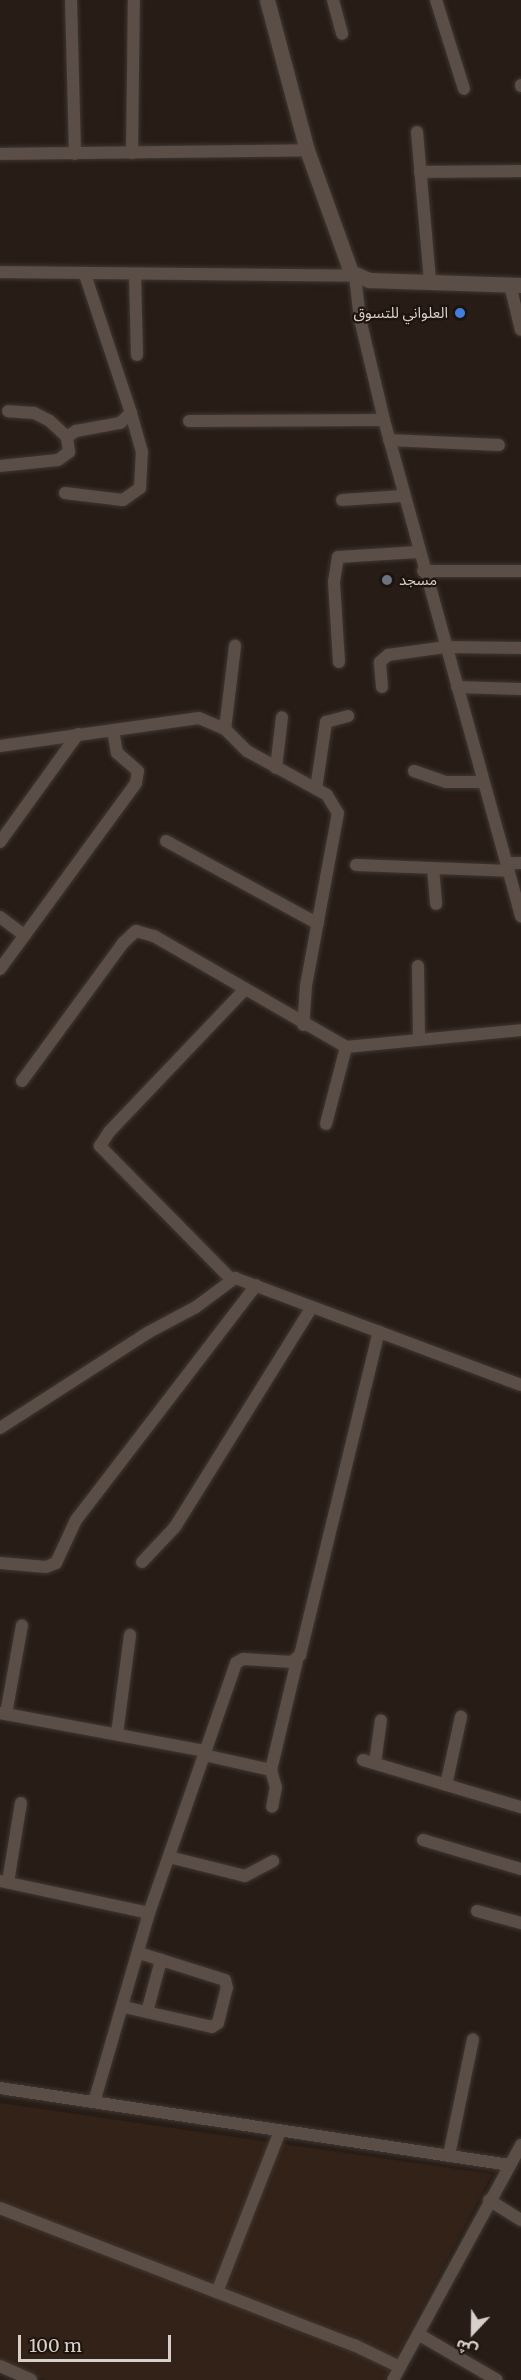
<!DOCTYPE html>
<html>
<head>
<meta charset="utf-8">
<style>
  body { margin:0 }
  #map { position:relative; width:521px; height:2380px; overflow:hidden; background:#271d16; font-family:Merriweather,"Noto Sans Arabic",serif }
  div>[style] { position:absolute }
  [style*='--x'] { left:calc(var(--x)*1px); top:calc(var(--y)*1px); width:calc(var(--w)*1px); rotate:calc(var(--a)*1deg) }
  .built>* { inset:0; background:#322217 }
  .roads { filter:drop-shadow(0 0 2px #403733) drop-shadow(0 0 2px #403733) }
  .minor>* { height:12px; margin:-6px; padding:0 6px; transform-origin:6px; border-radius:6px; background:#5b4e46 }
  .tertiary>* { height:15px; margin:-7.5px; padding:0 7.5px; transform-origin:7.5px; border-radius:7.5px; background:#5b4e46 }
  .dots>* { width:16px; height:16px; translate:-50% -50%; box-sizing:border-box; border:3px solid #1e140d; border-radius:50% }
  span { translate:-50% -50%; white-space:nowrap; text-align:center; line-height:1.15; -webkit-text-stroke:4.5px #1e140d; paint-order:stroke }
  .poi-label { font-size:15px; color:#d7cfca }
  .right { translate:-100% -50%; text-align:right }
  .left { translate:0 -50%; text-align:left }
  .north { position:absolute; left:443px; top:2302px; width:60px; height:60px; -webkit-text-stroke:4px #1e140d; paint-order:stroke; rotate:202deg; font-size:16px; font-weight:700; line-height:24px; text-align:center; color:#d7cfca }
  .north::after { content:''; display:block; margin:auto; width:21px; height:27px; background:#d7cfca; clip-path:polygon(50% 0,100% 100%,50% 72%,0 100%) }
  .scale { position:absolute; left:18px; top:2335px; width:153px; height:27px; box-sizing:border-box; border:3px solid #d7cfca; border-top:0; padding-left:8px; font-size:18px; line-height:21px; white-space:nowrap; color:#d7cfca; -webkit-text-stroke:4px #1e140d; paint-order:stroke }
</style>
</head>
<body>
<div id="map">
  <div class="built">
    <div style="clip-path:polygon(0 2103px,492px 2174px,384px 2380px,45px 2380px,0 2365px)"></div>
  </div>
  <div class="roads">
    <div class="minor">
      <div style="--x:71;--y:0;--w:154;--a:88.5"></div>
      <div style="--x:333;--y:0;--w:35;--a:75"></div>
      <div style="--x:436;--y:0;--w:93;--a:72.5"></div>
      <div style="--x:521;--y:86;--w:1;--a:-90"></div>
      <div style="--x:417;--y:132;--w:151;--a:85"></div>
      <div style="--x:132;--y:153;--w:153;--a:-89.3"></div>
      <div style="--x:0;--y:154;--w:307;--a:-0.7"></div>
      <div style="--x:420;--y:172;--w:101;--a:-0.6"></div>
      <div style="--x:0;--y:272;--w:355;--a:0.6"></div>
      <div style="--x:355;--y:276;--w:43;--a:83.4"></div>
      <div style="--x:360;--y:319;--w:104;--a:76.6"></div>
      <div style="--x:384;--y:420;--w:515;--a:74.56"></div>
      <div style="--x:135;--y:274;--w:81;--a:88.6"></div>
      <div style="--x:510;--y:285;--w:46;--a:76.3"></div>
      <div style="--x:189;--y:421;--w:195;--a:-0.3"></div>
      <div style="--x:67;--y:437;--w:11;--a:-34"></div>
      <div style="--x:76;--y:431;--w:45;--a:-10.3"></div>
      <div style="--x:120;--y:423;--w:15;--a:-42"></div>
      <div style="--x:131;--y:413;--w:145;--a:-108.4"></div>
      <div style="--x:389;--y:440;--w:110;--a:2.6"></div>
      <div style="--x:0;--y:466;--w:58;--a:-5.9"></div>
      <div style="--x:58;--y:460;--w:14;--a:-36"></div>
      <div style="--x:69;--y:452;--w:15;--a:-98"></div>
      <div style="--x:67;--y:437;--w:23;--a:-137"></div>
      <div style="--x:50;--y:421;--w:18;--a:-153"></div>
      <div style="--x:34;--y:413;--w:26;--a:-176"></div>
      <div style="--x:65;--y:493;--w:58;--a:6.9"></div>
      <div style="--x:123;--y:500;--w:21;--a:-35"></div>
      <div style="--x:140;--y:488;--w:36;--a:-87"></div>
      <div style="--x:142;--y:452;--w:41;--a:-105.8"></div>
      <div style="--x:342;--y:500;--w:62;--a:-3.7"></div>
      <div style="--x:423;--y:571;--w:98;--a:0"></div>
      <div style="--x:339;--y:662;--w:80;--a:-93.6"></div>
      <div style="--x:334;--y:582;--w:25;--a:-81"></div>
      <div style="--x:338;--y:557;--w:80;--a:-3.6"></div>
      <div style="--x:382;--y:687;--w:25;--a:-95"></div>
      <div style="--x:380;--y:662;--w:11;--a:-41"></div>
      <div style="--x:388;--y:655;--w:59;--a:-7.9"></div>
      <div style="--x:446;--y:647;--w:75;--a:0.8"></div>
      <div style="--x:457;--y:687;--w:64;--a:1.8"></div>
      <div style="--x:225;--y:729;--w:84;--a:-83.1"></div>
      <div style="--x:0;--y:746;--w:201;--a:-8"></div>
      <div style="--x:199;--y:718;--w:28;--a:23"></div>
      <div style="--x:225;--y:729;--w:31;--a:45"></div>
      <div style="--x:247;--y:751;--w:91;--a:28.8"></div>
      <div style="--x:327;--y:795;--w:21;--a:59"></div>
      <div style="--x:338;--y:813;--w:176;--a:100.5"></div>
      <div style="--x:306;--y:986;--w:39;--a:94"></div>
      <div style="--x:276;--y:768;--w:51;--a:-83.3"></div>
      <div style="--x:414;--y:771;--w:34;--a:19"></div>
      <div style="--x:446;--y:782;--w:36;--a:0"></div>
      <div style="--x:316;--y:789;--w:68;--a:-81.5"></div>
      <div style="--x:326;--y:722;--w:23;--a:-15"></div>
      <div style="--x:166;--y:841;--w:173;--a:28.6"></div>
      <div style="--x:0;--y:842;--w:133;--a:-54.2"></div>
      <div style="--x:507;--y:863;--w:14;--a:0"></div>
      <div style="--x:356;--y:865;--w:153;--a:2.2"></div>
      <div style="--x:433;--y:868;--w:36;--a:85"></div>
      <div style="--x:0;--y:917;--w:30;--a:37"></div>
      <div style="--x:418;--y:966;--w:72;--a:89.2"></div>
      <div style="--x:0;--y:969;--w:230;--a:-53.8"></div>
      <div style="--x:136;--y:783;--w:12;--a:-81"></div>
      <div style="--x:138;--y:771;--w:28;--a:-139"></div>
      <div style="--x:117;--y:753;--w:23;--a:-100"></div>
      <div style="--x:22;--y:1081;--w:171;--a:-53.8"></div>
      <div style="--x:123;--y:943;--w:18;--a:-43"></div>
      <div style="--x:136;--y:931;--w:19;--a:16"></div>
      <div style="--x:154;--y:936;--w:222;--a:30"></div>
      <div style="--x:346;--y:1047;--w:176;--a:-5.5"></div>
      <div style="--x:326;--y:1124;--w:80;--a:-75.4"></div>
      <div style="--x:231;--y:1279;--w:187;--a:-134.6"></div>
      <div style="--x:100;--y:1146;--w:17;--a:-57"></div>
      <div style="--x:109;--y:1132;--w:196;--a:-46.4"></div>
      <div style="--x:0;--y:1428;--w:177;--a:-32.8"></div>
      <div style="--x:149;--y:1332;--w:53;--a:-28"></div>
      <div style="--x:196;--y:1307;--w:49;--a:-36.6"></div>
      <div style="--x:235;--y:1278;--w:305;--a:20.5"></div>
      <div style="--x:142;--y:1562;--w:48;--a:-46.7"></div>
      <div style="--x:175;--y:1527;--w:259;--a:-58.1"></div>
      <div style="--x:0;--y:1563;--w:46;--a:5"></div>
      <div style="--x:46;--y:1567;--w:11;--a:-22"></div>
      <div style="--x:56;--y:1563;--w:47;--a:-65.1"></div>
      <div style="--x:76;--y:1520;--w:296;--a:-52.5"></div>
      <div style="--x:0;--y:1713;--w:209;--a:10.5"></div>
      <div style="--x:6;--y:1714;--w:90;--a:-79.8"></div>
      <div style="--x:117;--y:1734;--w:100;--a:-82.5"></div>
      <div style="--x:204;--y:1755;--w:69;--a:12.6"></div>
      <div style="--x:271;--y:1770;--w:112;--a:-76.6"></div>
      <div style="--x:363;--y:1760;--w:165;--a:16.6"></div>
      <div style="--x:375;--y:1763;--w:43;--a:-82.1"></div>
      <div style="--x:271;--y:1770;--w:18;--a:74"></div>
      <div style="--x:276;--y:1787;--w:20;--a:101"></div>
      <div style="--x:446;--y:1785;--w:70;--a:-77.6"></div>
      <div style="--x:423;--y:1840;--w:102;--a:16.5"></div>
      <div style="--x:169;--y:1857;--w:78;--a:14"></div>
      <div style="--x:245;--y:1876;--w:32;--a:-28"></div>
      <div style="--x:0;--y:1881;--w:152;--a:12.1"></div>
      <div style="--x:8;--y:1882;--w:80;--a:-80.7"></div>
      <div style="--x:477;--y:1911;--w:46;--a:15.3"></div>
      <div style="--x:124;--y:2007;--w:90;--a:12.8"></div>
      <div style="--x:212;--y:2027;--w:7;--a:-34"></div>
      <div style="--x:218;--y:2023;--w:36;--a:-76"></div>
      <div style="--x:227;--y:1988;--w:8;--a:-104"></div>
      <div style="--x:225;--y:1980;--w:90;--a:-162.6"></div>
      <div style="--x:147;--y:2012;--w:54;--a:-74.9"></div>
      <div style="--x:0;--y:2088;--w:516;--a:8.59"></div>
      <div style="--x:95;--y:2099;--w:194;--a:-73.8"></div>
      <div style="--x:149;--y:1913;--w:265;--a:-70.8"></div>
      <div style="--x:236;--y:1663;--w:8;--a:-30"></div>
      <div style="--x:243;--y:1659;--w:49;--a:3.5"></div>
      <div style="--x:292;--y:1662;--w:11;--a:-41"></div>
      <div style="--x:300;--y:1655;--w:333;--a:-76.3"></div>
      <div style="--x:449;--y:2155;--w:118;--a:-78.3"></div>
      <div style="--x:489;--y:2200;--w:38;--a:32"></div>
      <div style="--x:0;--y:2208;--w:380;--a:21.2"></div>
      <div style="--x:354;--y:2345;--w:51;--a:25.6"></div>
      <div style="--x:217;--y:2292;--w:168;--a:-68.6"></div>
      <div style="--x:418;--y:2334;--w:91;--a:30.2"></div>
      <div style="--x:0;--y:2366;--w:34;--a:24"></div>
      <div style="--x:393;--y:2380;--w:268;--a:-61.4"></div>
    </div>
    <div class="tertiary">
      <div style="--x:267;--y:0;--w:155;--a:75.1"></div>
      <div style="--x:307;--y:150;--w:130;--a:70.2"></div>
      <div style="--x:351;--y:272;--w:20;--a:24"></div>
      <div style="--x:369;--y:280;--w:152;--a:1.9"></div>
    </div>
  </div>
  <div class="dots">
    <div style="left:460px;top:313px;background:#3f7fe0"></div>
    <div style="left:387px;top:580px;background:#6b7280"></div>
  </div>
  <div class="poi-label">
    <span class="right" style="left:448px;top:313px">العلواني للتسوق</span>
    <span class="left" style="left:399px;top:580px">مسجد</span>
  </div>
  <div class="north">ش</div>
  <div class="scale">100 m</div>
</div>
</body>
</html>
